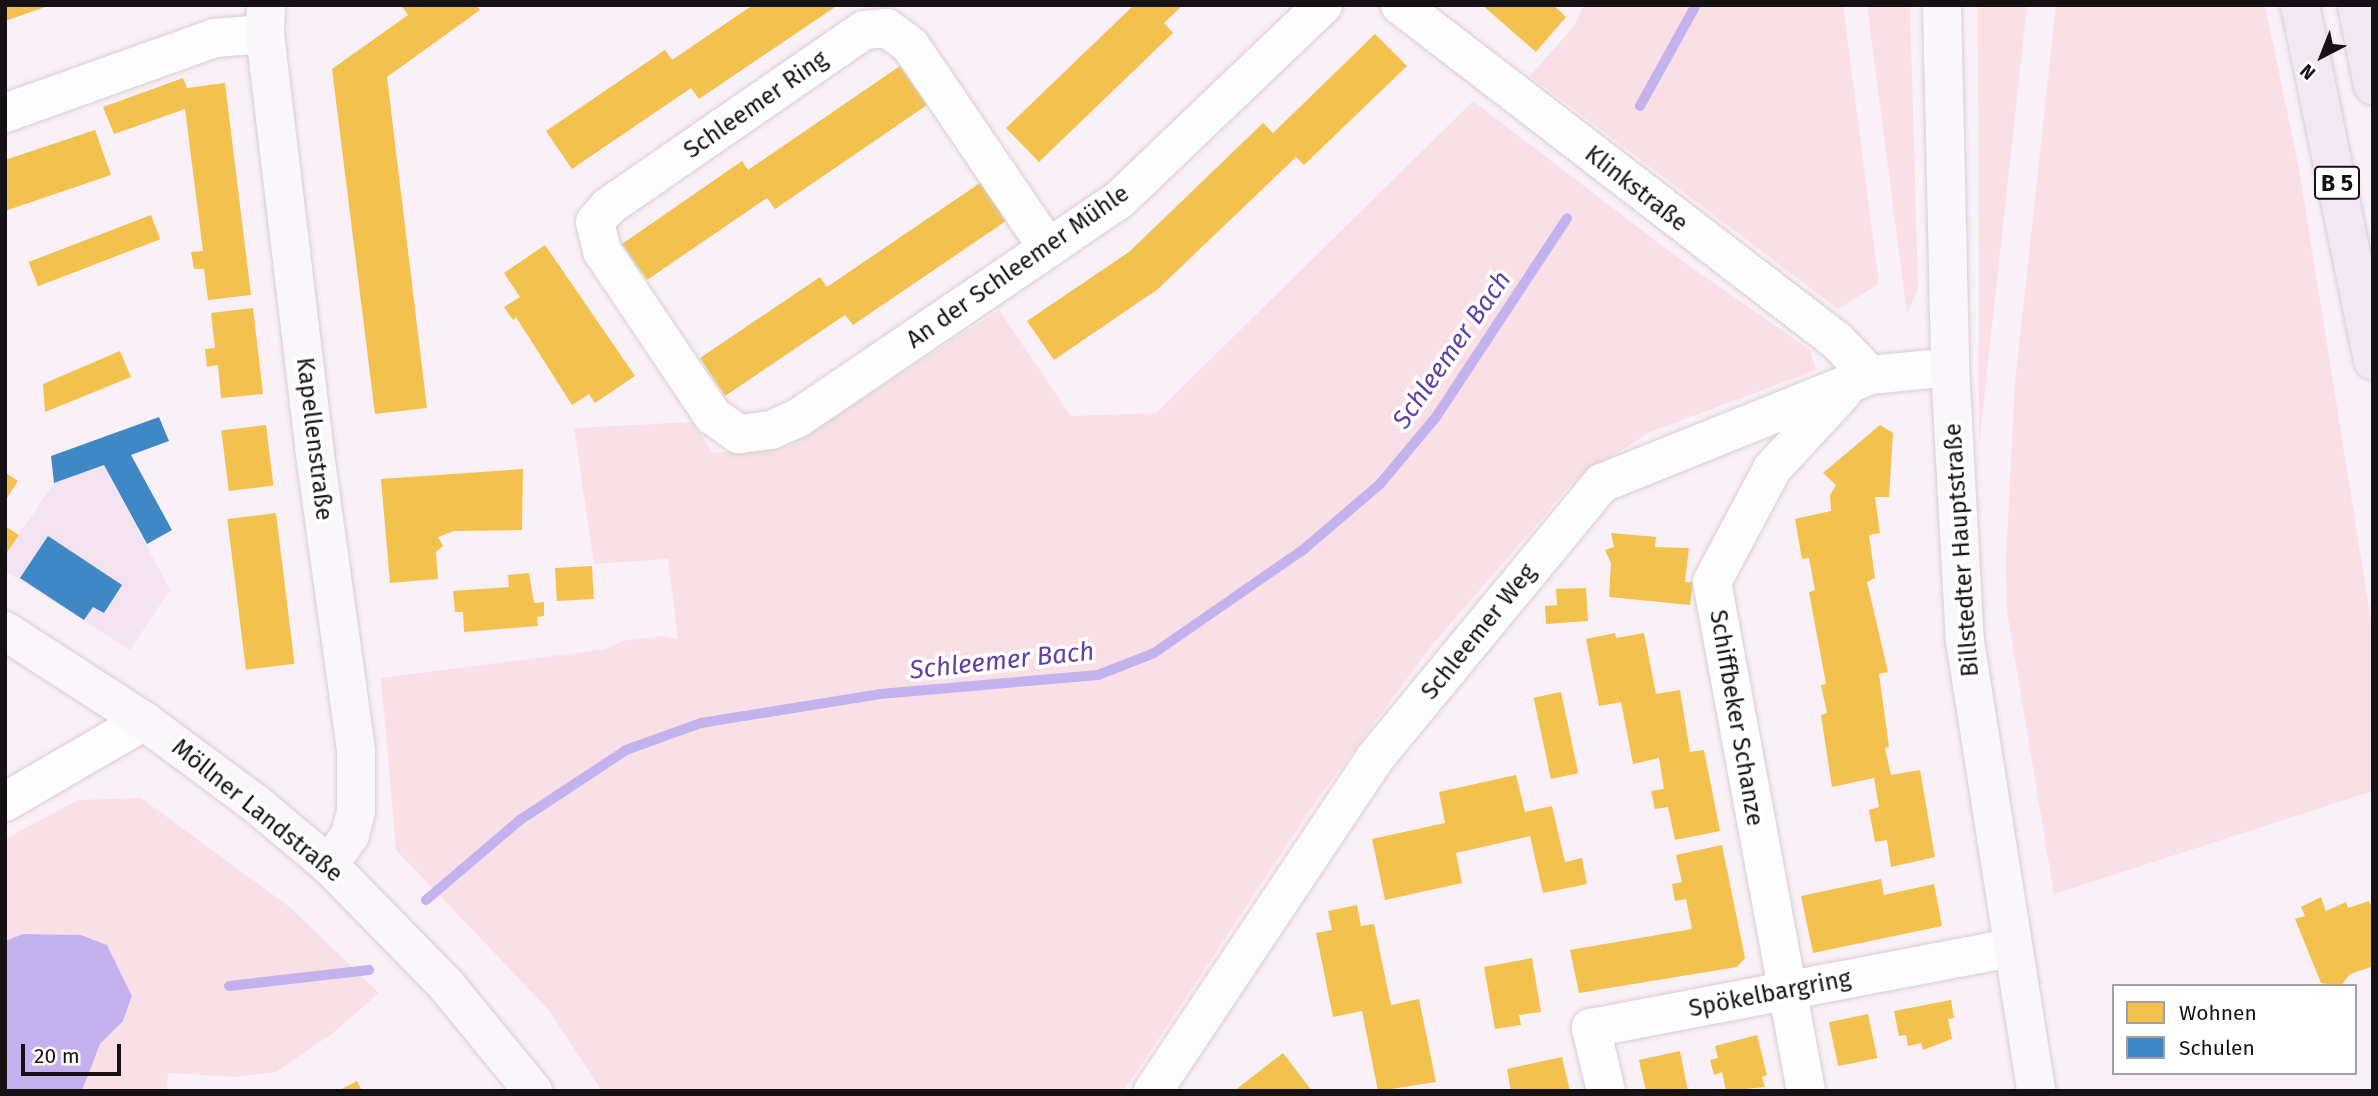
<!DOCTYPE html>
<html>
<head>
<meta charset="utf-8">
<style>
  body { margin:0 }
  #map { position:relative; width:2378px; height:1096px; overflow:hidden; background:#faf1f8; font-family:"Fira Sans",sans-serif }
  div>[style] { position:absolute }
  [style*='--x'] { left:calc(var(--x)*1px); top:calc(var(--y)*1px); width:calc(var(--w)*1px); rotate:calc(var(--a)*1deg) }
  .built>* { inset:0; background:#f4e4f1 }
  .green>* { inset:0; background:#f9e0e6 }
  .water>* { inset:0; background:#c4b2ee }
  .homes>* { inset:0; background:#f2c14e; transform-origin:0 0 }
  .schools>* { inset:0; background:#3f88c5 }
  .stream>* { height:10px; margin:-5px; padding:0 5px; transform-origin:5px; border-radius:5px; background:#c4b2ee }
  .roads { filter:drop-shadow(0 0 2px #d6ced4) drop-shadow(0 0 2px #d6ced4) }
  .street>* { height:38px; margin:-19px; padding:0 19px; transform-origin:19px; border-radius:19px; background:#fefdfe }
  .secondary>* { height:38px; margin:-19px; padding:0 19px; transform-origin:19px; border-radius:19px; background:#faf7fb }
  .highway>* { height:38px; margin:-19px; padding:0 19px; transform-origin:19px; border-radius:19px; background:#f0e8f3 }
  span { translate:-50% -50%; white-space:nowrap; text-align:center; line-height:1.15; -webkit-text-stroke:7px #fff; paint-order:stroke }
  .shield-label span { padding:2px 5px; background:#fff; border:2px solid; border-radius:5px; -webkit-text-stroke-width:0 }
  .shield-label { font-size:23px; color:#161115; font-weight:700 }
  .street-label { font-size:24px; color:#161115 }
  .water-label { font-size:26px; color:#6140a1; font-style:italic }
  .frame { position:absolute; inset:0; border:7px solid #161115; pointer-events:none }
  .legend { position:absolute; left:2112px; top:984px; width:245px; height:91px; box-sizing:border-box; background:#fff; border:2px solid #a2a0a1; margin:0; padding:9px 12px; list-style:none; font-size:21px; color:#161115 }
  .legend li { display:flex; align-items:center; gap:14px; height:35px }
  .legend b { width:35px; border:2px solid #a2a0a1 }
  .north { position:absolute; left:2287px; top:21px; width:70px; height:70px; -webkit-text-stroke:5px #fff; paint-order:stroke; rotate:222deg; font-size:19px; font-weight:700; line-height:28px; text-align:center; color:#161115 }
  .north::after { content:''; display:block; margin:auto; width:24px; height:32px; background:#161115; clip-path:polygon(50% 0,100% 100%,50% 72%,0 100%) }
  .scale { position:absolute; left:21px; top:1044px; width:100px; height:32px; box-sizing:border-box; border:4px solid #161115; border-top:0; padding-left:9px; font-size:21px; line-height:24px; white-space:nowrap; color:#161115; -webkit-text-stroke:5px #fff; paint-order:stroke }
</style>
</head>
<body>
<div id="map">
  <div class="built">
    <div style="clip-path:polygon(104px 465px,170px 590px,130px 650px,5px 571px,5px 555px,54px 483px)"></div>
  </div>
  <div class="green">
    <div style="clip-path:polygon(1584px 5px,1843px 5px,1879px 284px,1838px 309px,1530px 76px,1574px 26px)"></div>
    <div style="clip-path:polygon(1867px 5px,1910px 5px,1918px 289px,1907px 314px)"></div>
    <div style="clip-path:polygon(1978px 5px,2027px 5px,1979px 446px)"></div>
    <div style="clip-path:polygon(2056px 5px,2265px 5px,2299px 169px,2373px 633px,2373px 791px,2054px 894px,2007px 611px,2006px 557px,2015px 383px)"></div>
    <div style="clip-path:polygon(1473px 101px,1681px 260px,1810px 350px,1816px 370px,1650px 432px,1575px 480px,1433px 644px,1316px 801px,1124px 1091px,602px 1091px,547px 1008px,396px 850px,381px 678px,606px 649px,622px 641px,662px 636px,678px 639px,668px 559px,594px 564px,574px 428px,692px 422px,713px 453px,788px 447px,999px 310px,1071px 416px,1156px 413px)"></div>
    <div style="clip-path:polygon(141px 798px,291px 908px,379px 993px,333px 1033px,276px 1072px,234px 1077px,168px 1073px,167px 1091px,82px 1091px,100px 1044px,123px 1021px,132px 996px,107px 945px,81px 935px,23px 934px,5px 941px,5px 839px,78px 800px)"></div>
  </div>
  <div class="water">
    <div style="clip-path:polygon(23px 934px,81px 935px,107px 945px,132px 996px,123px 1021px,100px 1044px,82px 1091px,5px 1091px,5px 941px)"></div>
  </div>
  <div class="homes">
    <div style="clip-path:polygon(5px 5px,48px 5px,48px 6px,5px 21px)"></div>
    <div style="clip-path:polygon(401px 5px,476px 5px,480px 10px,387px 77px,427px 408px,375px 414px,332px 69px,408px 15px)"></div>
    <div style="clip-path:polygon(753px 5px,838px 5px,699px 99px,691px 88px,572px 169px,546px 131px,665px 50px,672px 60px)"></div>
    <div style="clip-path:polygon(1134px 5px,1183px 5px,1164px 23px,1173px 33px,1039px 162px,1006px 128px)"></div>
    <div style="clip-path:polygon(1482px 5px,1553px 5px,1566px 17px,1536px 52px)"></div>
    <div style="clip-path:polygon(1375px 34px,1407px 66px,1304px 165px,1296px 157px,1158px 289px,1054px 360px,1027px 321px,1129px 252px,1263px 123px,1273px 133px)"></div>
    <div style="clip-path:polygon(900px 66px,927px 105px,775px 209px,767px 198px,647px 280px,622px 244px,742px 161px,748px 170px)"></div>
    <div style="clip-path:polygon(183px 78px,187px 88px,225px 83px,251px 295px,208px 300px,204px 269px,194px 269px,191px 252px,203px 251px,185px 109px,114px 134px,103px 107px)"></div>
    <div style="clip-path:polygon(95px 130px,111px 175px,5px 211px,5px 160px)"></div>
    <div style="clip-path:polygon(980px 183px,1006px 221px,853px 325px,845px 315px,725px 396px,700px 358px,820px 277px,827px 287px)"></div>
    <div style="left:151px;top:215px;width:26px;height:131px;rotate:69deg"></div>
    <div style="clip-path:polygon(545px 245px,635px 376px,595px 403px,589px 394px,572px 405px,516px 317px,513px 320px,504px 307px,520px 297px,504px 273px)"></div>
    <div style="clip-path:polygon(253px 308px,263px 394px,221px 398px,218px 365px,207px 367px,205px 349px,215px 348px,211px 313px)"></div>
    <div style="clip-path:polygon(120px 351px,131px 377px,45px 412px,43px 384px)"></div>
    <div style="left:266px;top:425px;width:61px;height:45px;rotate:83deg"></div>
    <div style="clip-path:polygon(1880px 425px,1893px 433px,1889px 497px,1875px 497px,1880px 533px,1869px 535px,1875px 578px,1867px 582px,1888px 672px,1879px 674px,1889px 747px,1885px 748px,1891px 775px,1920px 770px,1935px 857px,1891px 867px,1887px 840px,1875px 842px,1869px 810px,1879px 807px,1874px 778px,1832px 787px,1821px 715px,1827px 713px,1821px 685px,1826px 684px,1809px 592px,1815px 590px,1809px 558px,1802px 559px,1795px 519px,1831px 511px,1830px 495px,1836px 485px,1823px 473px)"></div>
    <div style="clip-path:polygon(523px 469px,522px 530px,454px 531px,438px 537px,443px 546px,436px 552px,438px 579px,390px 583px,381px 479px)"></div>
    <div style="clip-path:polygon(5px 472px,18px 481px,5px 501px)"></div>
    <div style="left:276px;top:513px;width:152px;height:49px;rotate:83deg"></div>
    <div style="clip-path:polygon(5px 526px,19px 535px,5px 555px)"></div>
    <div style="clip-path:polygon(1611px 533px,1656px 537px,1655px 547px,1689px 548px,1685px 582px,1693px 582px,1690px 605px,1609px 597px,1611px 563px,1605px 550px,1614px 547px)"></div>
    <div style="left:592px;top:566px;width:33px;height:37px;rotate:87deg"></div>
    <div style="clip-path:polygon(529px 573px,534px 603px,544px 602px,544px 616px,537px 617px,538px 626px,464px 632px,463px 612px,455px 612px,453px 591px,509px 587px,508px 575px)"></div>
    <div style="clip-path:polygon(1586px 588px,1588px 621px,1546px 624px,1545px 606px,1557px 605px,1556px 589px)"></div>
    <div style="clip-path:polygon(1615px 633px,1616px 638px,1644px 633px,1656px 694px,1680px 690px,1690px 752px,1704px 750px,1720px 831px,1675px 840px,1668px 807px,1655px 809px,1651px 791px,1664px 789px,1659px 758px,1633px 764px,1621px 702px,1599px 706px,1586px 639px)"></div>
    <div style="left:1561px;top:692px;width:83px;height:28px;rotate:78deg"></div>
    <div style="clip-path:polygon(1516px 775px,1525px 812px,1552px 806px,1565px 862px,1582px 858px,1587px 884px,1543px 893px,1530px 836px,1456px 853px,1462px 883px,1385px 900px,1372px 839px,1445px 823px,1439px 792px)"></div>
    <div style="clip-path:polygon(1722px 845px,1745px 958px,1737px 967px,1579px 993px,1570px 950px,1692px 929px,1686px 899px,1675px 901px,1672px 884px,1682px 882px,1676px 855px)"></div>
    <div style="clip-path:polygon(1881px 879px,1884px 895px,1934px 884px,1942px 926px,1813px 953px,1801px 896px)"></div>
    <div style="clip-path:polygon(2321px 897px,2326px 911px,2346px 902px,2348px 908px,2369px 901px,2373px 910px,2371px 967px,2350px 974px,2341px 986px,2321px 983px,2295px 919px,2305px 916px,2301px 907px)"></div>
    <div style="clip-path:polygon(1357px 905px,1361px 926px,1374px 924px,1391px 1005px,1419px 999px,1436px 1082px,1378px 1091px,1362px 1011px,1333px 1017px,1316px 933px,1332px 930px,1328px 911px)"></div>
    <div style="clip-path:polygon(1532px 958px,1541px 1012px,1519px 1015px,1521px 1025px,1495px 1029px,1484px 967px)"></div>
    <div style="clip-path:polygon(1951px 1000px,1954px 1018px,1948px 1019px,1952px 1039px,1923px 1050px,1921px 1043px,1908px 1046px,1906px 1035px,1899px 1036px,1894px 1011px)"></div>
    <div style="left:1868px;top:1014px;width:45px;height:40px;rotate:78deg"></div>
    <div style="clip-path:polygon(1757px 1035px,1767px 1075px,1762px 1077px,1765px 1087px,1726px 1091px,1722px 1072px,1714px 1075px,1710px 1060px,1718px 1058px,1715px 1046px)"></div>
    <div style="clip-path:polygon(1680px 1051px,1688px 1091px,1646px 1091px,1639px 1060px)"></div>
    <div style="clip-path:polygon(1283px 1053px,1312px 1091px,1234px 1091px)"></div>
    <div style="clip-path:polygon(1562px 1057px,1570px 1091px,1511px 1091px,1507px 1069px)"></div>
    <div style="clip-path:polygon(357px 1081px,362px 1091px,338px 1091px)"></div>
  </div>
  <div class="schools">
    <div style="clip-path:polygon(159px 417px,169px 441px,131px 455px,172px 530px,147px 544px,104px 465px,54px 483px,51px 456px)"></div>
    <div style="clip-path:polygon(48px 536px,122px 585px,104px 613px,93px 607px,84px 620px,20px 578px)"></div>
  </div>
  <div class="stream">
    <div style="--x:1640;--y:106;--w:115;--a:-61"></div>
    <div style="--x:426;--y:900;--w:123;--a:-40.4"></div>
    <div style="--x:520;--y:820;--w:127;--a:-33.4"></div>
    <div style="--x:626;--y:750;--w:80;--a:-19.8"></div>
    <div style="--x:701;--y:723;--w:181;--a:-9.2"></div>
    <div style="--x:880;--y:694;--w:219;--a:-5"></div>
    <div style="--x:1098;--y:675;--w:60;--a:-21.4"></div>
    <div style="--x:1154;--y:653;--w:183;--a:-34.7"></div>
    <div style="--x:1304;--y:549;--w:100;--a:-40.5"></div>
    <div style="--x:1380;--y:484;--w:87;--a:-50.1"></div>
    <div style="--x:1436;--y:417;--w:238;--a:-56.6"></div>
    <div style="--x:229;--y:986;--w:141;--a:-6.5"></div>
  </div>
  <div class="roads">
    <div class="street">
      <div style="--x:1400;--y:5;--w:550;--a:37.54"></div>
      <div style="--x:1836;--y:340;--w:49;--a:45.8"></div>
      <div style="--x:5;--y:113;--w:223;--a:-19.7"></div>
      <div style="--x:215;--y:38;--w:50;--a:-4.6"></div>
      <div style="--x:1048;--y:248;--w:245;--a:-124.2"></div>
      <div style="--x:910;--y:45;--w:29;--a:-144"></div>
      <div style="--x:887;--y:28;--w:23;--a:175"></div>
      <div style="--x:864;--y:30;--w:310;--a:145.4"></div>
      <div style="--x:609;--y:206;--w:21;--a:131"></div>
      <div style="--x:595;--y:222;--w:30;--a:76"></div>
      <div style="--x:602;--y:251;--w:199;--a:56.1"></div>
      <div style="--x:713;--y:416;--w:32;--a:35"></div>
      <div style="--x:739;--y:434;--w:32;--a:-7"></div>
      <div style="--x:771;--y:430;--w:30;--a:-24"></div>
      <div style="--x:798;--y:418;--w:389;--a:-34.2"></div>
      <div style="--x:1120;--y:199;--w:281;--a:-43.7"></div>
      <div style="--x:5;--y:802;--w:161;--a:-30.2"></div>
      <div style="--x:1153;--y:1091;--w:400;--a:-56.3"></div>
      <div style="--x:1375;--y:758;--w:357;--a:-50.5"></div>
      <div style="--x:1602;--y:483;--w:289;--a:-21.9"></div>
      <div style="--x:1870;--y:375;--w:80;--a:-5.7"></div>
      <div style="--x:1606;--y:1091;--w:65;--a:-103.4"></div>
      <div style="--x:1591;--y:1028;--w:429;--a:-10.8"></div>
      <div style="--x:1806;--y:1091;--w:518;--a:-100.46"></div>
      <div style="--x:1712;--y:582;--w:128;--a:-62"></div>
      <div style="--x:1772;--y:469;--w:105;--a:-47.3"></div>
    </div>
    <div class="secondary">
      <div style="--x:266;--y:5;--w:29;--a:92"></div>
      <div style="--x:265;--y:34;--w:416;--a:83.2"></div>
      <div style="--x:314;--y:447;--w:307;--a:82.1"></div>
      <div style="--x:356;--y:751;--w:60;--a:90"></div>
      <div style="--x:356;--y:811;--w:25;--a:104"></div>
      <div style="--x:350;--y:835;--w:37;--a:125"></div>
      <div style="--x:1942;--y:5;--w:362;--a:88.7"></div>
      <div style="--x:1950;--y:367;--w:274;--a:86.9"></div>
      <div style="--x:1965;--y:641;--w:456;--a:81"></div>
      <div style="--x:5;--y:631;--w:166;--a:32.9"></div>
      <div style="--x:144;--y:721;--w:139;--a:36.5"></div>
      <div style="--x:256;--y:804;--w:95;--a:39.9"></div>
      <div style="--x:329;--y:865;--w:169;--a:45.7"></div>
      <div style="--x:447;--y:986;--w:136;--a:50.7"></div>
    </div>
    <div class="highway">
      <div style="--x:2300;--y:5;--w:363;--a:78.4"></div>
      <div style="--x:2357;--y:5;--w:82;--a:78.7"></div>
    </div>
  </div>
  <div class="shield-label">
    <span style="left:2337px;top:183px">B 5</span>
  </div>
  <div class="street-label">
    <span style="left:756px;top:105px;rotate:-35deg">Schleemer Ring</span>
    <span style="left:1636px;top:189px;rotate:38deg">Klinkstraße</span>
    <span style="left:1018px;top:267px;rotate:-35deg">An der Schleemer Mühle</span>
    <span style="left:314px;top:439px;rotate:83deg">Kapellenstraße</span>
    <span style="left:1962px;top:550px;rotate:-94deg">Billstedter Hauptstraße</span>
    <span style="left:1479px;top:632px;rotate:-51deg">Schleemer Weg</span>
    <span style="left:1736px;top:718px;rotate:80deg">Schiffbeker Schanze</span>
    <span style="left:257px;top:811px;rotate:39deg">Möllner Landstraße</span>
    <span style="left:1770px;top:994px;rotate:-11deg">Spökelbargring</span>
  </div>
  <div class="water-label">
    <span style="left:1452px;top:350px;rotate:-55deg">Schleemer Bach</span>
    <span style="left:1002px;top:661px;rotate:-6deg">Schleemer Bach</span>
  </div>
  <div class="frame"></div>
  <ul class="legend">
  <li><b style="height:19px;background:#f2c14e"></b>Wohnen</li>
  <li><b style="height:19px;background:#3f88c5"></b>Schulen</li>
  </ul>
  <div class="north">N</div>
  <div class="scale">20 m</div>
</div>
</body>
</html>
